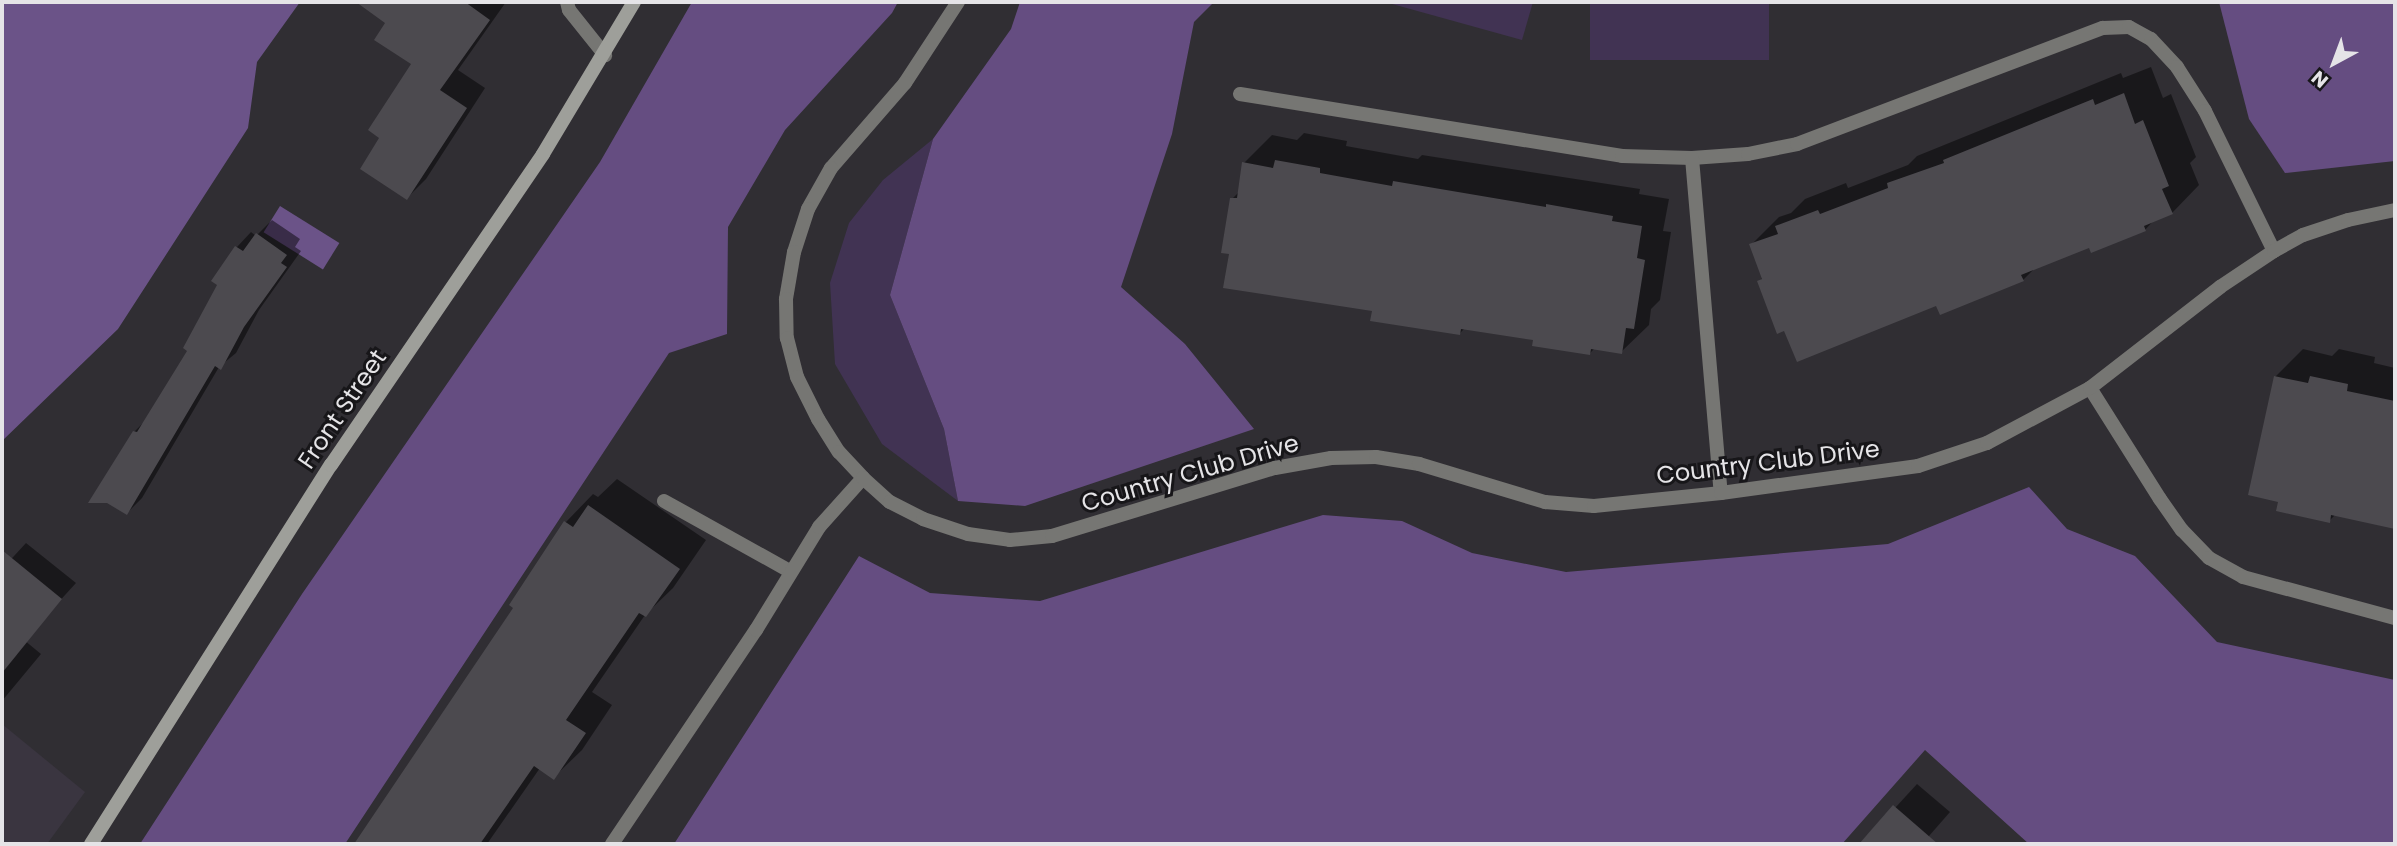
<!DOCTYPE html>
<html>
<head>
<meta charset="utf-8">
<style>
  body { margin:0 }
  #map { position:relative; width:2397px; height:846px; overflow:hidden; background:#302e33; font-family:Poppins,sans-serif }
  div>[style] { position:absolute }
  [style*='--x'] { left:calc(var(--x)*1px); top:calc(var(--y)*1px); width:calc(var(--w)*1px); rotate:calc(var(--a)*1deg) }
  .built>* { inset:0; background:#3a3540 }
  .green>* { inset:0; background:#413353; transform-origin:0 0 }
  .forest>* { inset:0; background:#654d81 }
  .water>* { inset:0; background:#6b5388; transform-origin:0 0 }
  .shadow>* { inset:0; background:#0007 }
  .building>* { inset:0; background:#4c4a4f }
  .service>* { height:14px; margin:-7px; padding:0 7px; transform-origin:7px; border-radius:7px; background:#767673 }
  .minor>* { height:14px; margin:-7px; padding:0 7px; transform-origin:7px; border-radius:7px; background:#767673 }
  .secondary>* { height:14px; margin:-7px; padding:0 7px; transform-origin:7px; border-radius:7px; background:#9e9f9a }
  span { translate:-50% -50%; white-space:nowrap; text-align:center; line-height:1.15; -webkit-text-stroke:6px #171619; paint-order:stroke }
  .street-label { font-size:24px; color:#e5e4e7 }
  .frame { position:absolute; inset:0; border:4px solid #e5e4e7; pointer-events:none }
  .north { position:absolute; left:2299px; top:28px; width:70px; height:70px; -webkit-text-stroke:5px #171619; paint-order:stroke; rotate:221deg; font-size:19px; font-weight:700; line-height:28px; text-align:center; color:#e5e4e7 }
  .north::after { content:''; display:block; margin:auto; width:24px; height:32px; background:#e5e4e7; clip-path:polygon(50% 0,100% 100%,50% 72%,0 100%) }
</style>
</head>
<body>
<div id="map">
  <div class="built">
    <div style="clip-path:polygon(2px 724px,85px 792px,47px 844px,2px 844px)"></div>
  </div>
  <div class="green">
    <div style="clip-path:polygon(1385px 2px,1533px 2px,1522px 40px)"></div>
    <div style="left:1590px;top:2px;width:179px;height:58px"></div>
    <div style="clip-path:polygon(933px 139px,890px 295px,944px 429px,958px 501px,882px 444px,835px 364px,830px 283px,849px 223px,883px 180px)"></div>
  </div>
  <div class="forest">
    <div style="clip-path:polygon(692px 2px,898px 2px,892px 13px,785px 130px,728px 227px,727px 334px,669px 353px,345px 844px,140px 844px,302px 594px,600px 162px)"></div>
    <div style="clip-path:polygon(1020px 2px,1214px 2px,1194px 22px,1172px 134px,1121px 287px,1185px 344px,1254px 429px,1025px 506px,958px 501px,944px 429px,890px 295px,933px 139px,1011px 29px)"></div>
    <div style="clip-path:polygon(2219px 2px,2395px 2px,2395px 161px,2285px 173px,2249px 119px)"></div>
    <div style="clip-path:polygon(2029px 487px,2067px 529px,2135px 556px,2217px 642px,2395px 680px,2395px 844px,2029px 844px,1925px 750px,1842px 844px,674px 844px,859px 556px,930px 593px,1040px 601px,1323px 515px,1402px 521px,1472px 553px,1566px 572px,1888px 544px)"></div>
  </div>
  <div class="water">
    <div style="clip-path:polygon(2px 2px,300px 2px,257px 62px,248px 128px,118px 329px,2px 441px)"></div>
    <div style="left:280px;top:206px;width:70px;height:31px;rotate:32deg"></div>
  </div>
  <div class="shadow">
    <div style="clip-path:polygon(391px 2px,506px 2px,458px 70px,485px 88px,426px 179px,407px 198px,382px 138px,413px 64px,387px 23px,381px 18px)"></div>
    <div style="clip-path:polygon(2151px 67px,2163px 98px,2171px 94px,2196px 157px,2190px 163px,2199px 185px,2172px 213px,2155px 219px,2145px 230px,2090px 245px,2035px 268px,2023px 280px,1937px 304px,1785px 329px,1759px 282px,1763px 277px,1751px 245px,1779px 217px,1791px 213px,1805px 199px,1846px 183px,1848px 188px,1908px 165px,1917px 156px,2121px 73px,2123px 78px)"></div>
    <div style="clip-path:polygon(1304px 133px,1347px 141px,1346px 146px,1418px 159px,1422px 155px,1640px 189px,1639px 194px,1669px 199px,1663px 231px,1671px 232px,1660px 300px,1651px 309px,1649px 325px,1621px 352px,1595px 348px,1590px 353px,1535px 339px,1465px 328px,1459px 334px,1374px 310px,1231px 253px,1232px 199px,1240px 191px,1244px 163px,1272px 135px,1297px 140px)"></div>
    <div style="clip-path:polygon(272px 220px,300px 239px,295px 247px,301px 251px,259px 310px,236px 353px,219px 367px,142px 498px,127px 513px,134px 432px,149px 417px,190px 350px,237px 247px,251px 232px,256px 236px)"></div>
    <div style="clip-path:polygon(2303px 349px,2332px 356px,2339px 349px,2375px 357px,2374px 363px,2395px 368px,2395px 527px,2336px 514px,2329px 521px,2280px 500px,2275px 377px)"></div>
    <div style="clip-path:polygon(617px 479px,706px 540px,673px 588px,645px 615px,592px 692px,612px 705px,582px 750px,554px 777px,540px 768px,487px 844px,364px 844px,359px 840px,515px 607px,511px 605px,566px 522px,593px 494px,598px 497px)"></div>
    <div style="clip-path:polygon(26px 543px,76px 583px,24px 640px,41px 654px,2px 701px,2px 636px,14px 621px,2px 611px,2px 569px)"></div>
    <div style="clip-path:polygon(1917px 784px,1950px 812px,1922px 844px,1862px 844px)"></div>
  </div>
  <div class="building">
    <div style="clip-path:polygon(356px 2px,465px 2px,490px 20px,440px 90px,467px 108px,407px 200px,360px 169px,379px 138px,368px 130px,411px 64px,374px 40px,385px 23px)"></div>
    <div style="clip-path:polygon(2124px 93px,2135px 124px,2143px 120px,2169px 186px,2162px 189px,2173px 214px,2144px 226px,2146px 231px,2091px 253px,2089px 248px,2021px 275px,2024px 281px,1940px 315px,1936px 306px,1797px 362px,1784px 331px,1777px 334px,1757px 281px,1762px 279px,1749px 244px,1778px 234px,1775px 226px,1818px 210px,1820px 214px,1888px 188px,1887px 183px,1944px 163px,1943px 160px,2093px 99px,2095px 105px)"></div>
    <div style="clip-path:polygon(1275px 160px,1320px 168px,1320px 173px,1392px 186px,1393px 181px,1546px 207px,1546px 204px,1613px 216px,1612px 221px,1642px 226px,1637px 258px,1645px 260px,1634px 329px,1626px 328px,1622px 354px,1591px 349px,1590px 355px,1532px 346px,1533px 340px,1461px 329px,1460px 335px,1370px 321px,1372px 311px,1223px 288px,1229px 254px,1221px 253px,1230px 198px,1237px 198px,1242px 162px,1273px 168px)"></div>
    <div style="clip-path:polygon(256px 233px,287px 255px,281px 263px,287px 267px,244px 327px,221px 370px,215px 366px,127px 515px,107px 503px,88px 503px,133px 431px,137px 432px,187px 351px,183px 348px,217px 285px,211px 281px,235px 246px,243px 251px)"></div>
    <div style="clip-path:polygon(2274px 376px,2308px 383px,2310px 376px,2348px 384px,2347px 391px,2395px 401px,2395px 529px,2331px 515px,2330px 523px,2276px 511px,2278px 502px,2248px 495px)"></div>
    <div style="clip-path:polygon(588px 505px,680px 569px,646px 617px,639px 613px,566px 720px,586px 733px,554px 780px,534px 766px,480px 844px,354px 844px,513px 608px,509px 605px,564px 521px,573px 527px)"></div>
    <div style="clip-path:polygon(2px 550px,62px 599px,2px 673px)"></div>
    <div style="clip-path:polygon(1893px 805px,1938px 844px,1859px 844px)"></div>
  </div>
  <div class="service">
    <div style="--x:567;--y:2;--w:8;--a:76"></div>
    <div style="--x:569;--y:10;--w:58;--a:51.3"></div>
    <div style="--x:1240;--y:94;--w:387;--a:9.2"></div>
    <div style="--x:1622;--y:156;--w:70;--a:1.6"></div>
    <div style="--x:1692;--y:158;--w:56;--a:-4.1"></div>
    <div style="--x:1748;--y:154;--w:50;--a:-11.5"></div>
    <div style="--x:1797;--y:144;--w:327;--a:-20.8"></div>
    <div style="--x:2103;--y:28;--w:26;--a:-2"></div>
    <div style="--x:2129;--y:27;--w:25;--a:29"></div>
    <div style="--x:2151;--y:39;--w:38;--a:47"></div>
    <div style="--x:2177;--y:67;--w:52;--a:57.5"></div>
    <div style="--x:2205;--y:111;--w:156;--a:63.8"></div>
    <div style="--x:1692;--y:158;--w:336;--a:85.1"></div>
    <div style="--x:2090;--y:388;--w:131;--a:57.8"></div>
    <div style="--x:2160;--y:499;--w:38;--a:55"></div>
    <div style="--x:2182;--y:530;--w:39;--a:46"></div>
    <div style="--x:2209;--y:558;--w:39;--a:29"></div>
    <div style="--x:2243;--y:577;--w:157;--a:15.1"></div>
    <div style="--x:664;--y:501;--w:144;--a:29.1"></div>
    <div style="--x:612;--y:844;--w:258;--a:-56.1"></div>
    <div style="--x:756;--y:630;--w:121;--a:-58.5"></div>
    <div style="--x:819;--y:527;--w:66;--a:-48.1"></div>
  </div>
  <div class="minor">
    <div style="--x:958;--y:2;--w:97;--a:123.2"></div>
    <div style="--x:905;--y:83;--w:113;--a:131"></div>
    <div style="--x:831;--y:168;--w:47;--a:119.3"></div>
    <div style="--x:808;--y:209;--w:45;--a:108"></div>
    <div style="--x:794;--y:252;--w:48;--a:99.7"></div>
    <div style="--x:786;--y:299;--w:39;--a:89"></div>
    <div style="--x:787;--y:338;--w:40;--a:75.6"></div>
    <div style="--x:797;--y:377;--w:47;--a:63.4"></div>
    <div style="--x:818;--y:419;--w:39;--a:58"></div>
    <div style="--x:839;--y:452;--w:35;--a:47"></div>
    <div style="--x:863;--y:478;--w:36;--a:42"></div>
    <div style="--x:890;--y:502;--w:37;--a:27"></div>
    <div style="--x:923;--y:519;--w:47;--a:18.4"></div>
    <div style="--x:968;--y:534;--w:42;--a:8.1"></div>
    <div style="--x:1010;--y:540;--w:42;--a:-5.4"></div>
    <div style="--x:1052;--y:536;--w:233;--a:-17"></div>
    <div style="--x:1275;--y:468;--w:57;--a:-10.1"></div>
    <div style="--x:1331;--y:458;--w:45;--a:-1.3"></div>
    <div style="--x:1376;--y:457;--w:44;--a:9.2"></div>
    <div style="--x:1419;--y:464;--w:132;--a:16.8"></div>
    <div style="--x:1545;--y:502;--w:49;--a:4.7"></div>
    <div style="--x:1594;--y:506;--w:128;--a:-5.8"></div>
    <div style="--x:1721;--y:493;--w:199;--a:-7.8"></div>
    <div style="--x:1918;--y:466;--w:73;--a:-18.4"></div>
    <div style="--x:1987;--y:443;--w:117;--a:-28.1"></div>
    <div style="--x:2090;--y:388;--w:165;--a:-37.8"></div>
    <div style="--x:2220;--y:287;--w:65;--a:-33.7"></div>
    <div style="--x:2274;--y:251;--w:33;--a:-29"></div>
    <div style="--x:2303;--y:235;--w:47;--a:-18.4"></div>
    <div style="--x:2348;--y:220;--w:48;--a:-12"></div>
  </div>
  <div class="secondary">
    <div style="--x:91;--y:844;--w:449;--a:-57.7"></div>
    <div style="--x:331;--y:465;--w:376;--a:-55.7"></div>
    <div style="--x:543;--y:154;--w:177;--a:-59.1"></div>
  </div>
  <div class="street-label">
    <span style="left:342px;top:409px;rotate:-56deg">Front Street</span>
    <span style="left:1768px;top:462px;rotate:-7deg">Country Club Drive</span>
    <span style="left:1190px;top:473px;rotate:-16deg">Country Club Drive</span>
  </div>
  <div class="frame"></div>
  <div class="north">N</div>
</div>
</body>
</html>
